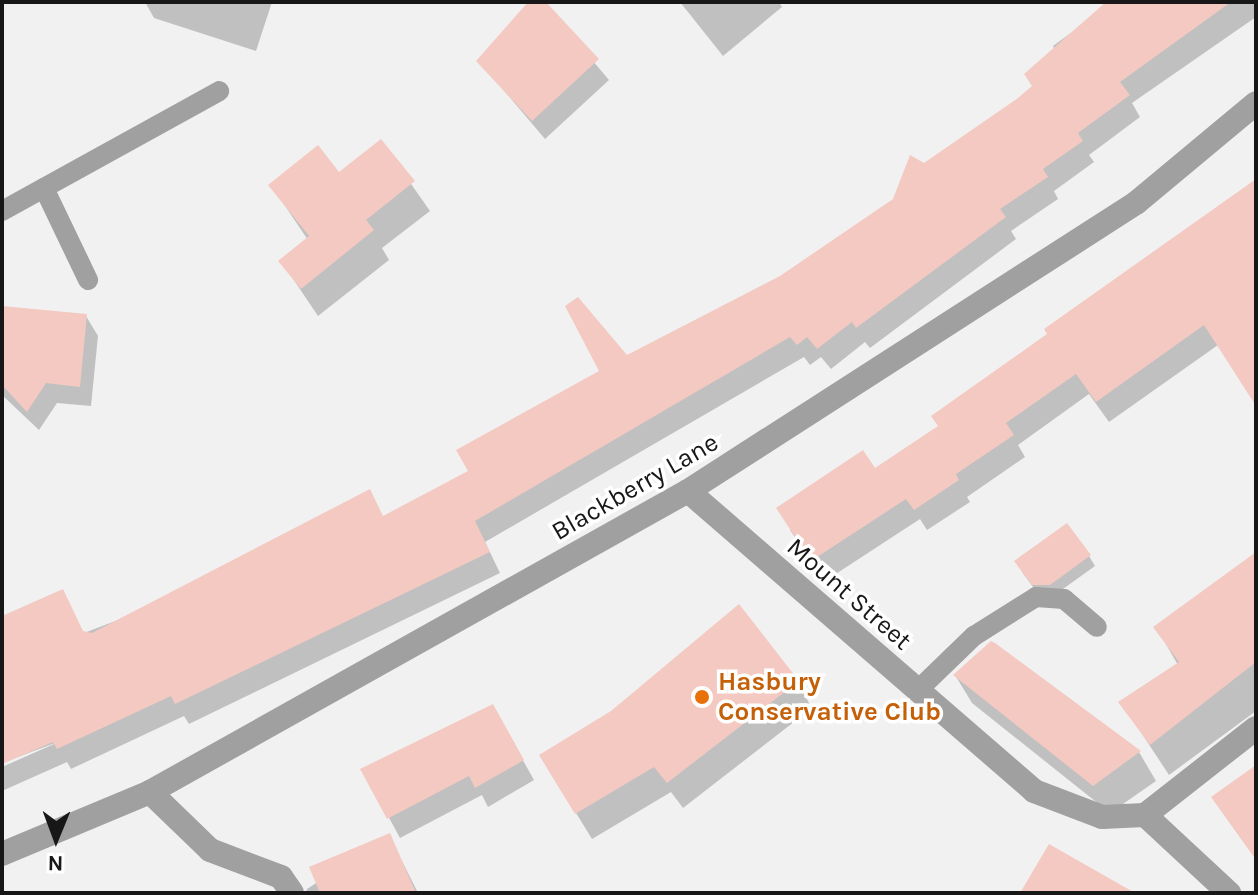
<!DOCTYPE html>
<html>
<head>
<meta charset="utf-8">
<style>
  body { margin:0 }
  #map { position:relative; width:1258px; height:895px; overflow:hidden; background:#f1f1f2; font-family:Karla,sans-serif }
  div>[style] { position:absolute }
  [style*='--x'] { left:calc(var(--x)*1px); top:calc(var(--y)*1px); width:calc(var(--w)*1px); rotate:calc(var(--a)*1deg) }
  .shadow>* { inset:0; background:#0003 }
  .building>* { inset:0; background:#f3c9c1 }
  .lane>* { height:20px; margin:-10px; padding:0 10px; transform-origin:10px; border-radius:10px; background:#a1a0a0 }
  .street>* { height:24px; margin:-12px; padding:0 12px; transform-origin:12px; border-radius:12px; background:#a1a0a0 }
  .dots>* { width:22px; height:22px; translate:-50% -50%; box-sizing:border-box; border:4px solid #fff; border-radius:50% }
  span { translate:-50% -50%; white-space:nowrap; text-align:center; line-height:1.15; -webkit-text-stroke:7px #fff; paint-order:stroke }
  .street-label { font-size:26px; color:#171717 }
  .food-label { font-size:26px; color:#c56008; font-weight:700 }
  .left { translate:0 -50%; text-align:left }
  .frame { position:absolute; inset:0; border:4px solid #171717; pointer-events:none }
  .north { position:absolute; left:16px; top:799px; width:80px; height:80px; -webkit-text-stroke:6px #fff; paint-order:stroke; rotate:181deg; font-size:22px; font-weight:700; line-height:32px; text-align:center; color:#171717 }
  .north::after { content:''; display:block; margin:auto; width:28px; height:36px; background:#171717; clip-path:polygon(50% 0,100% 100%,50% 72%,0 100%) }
</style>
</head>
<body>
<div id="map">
  <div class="shadow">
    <div style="clip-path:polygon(145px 2px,272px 2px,256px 51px,154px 18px)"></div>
    <div style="clip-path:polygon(533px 2px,543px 2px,609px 80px,545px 139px,479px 61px)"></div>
    <div style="clip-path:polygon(680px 2px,779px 2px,782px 7px,723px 56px)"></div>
    <div style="clip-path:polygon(1139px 2px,1256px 2px,1256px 17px,1132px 103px,1140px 117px,1089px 155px,1094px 162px,1054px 191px,1058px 199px,1011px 231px,1016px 239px,870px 348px,865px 342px,831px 369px,821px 357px,810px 365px,804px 357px,485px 542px,500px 573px,189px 724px,184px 716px,71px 769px,67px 762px,2px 791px,2px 767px,63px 740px,2px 763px,2px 698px,84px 633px,384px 518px,470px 472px,626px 358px,781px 278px,895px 200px,924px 166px,1034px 88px,1057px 54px,1053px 46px,1108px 6px)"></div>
    <div style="clip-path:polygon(381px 141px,430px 211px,382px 248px,389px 260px,318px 316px,281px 261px,308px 240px,271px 185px,338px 175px)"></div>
    <div style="clip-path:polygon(1256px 182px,1256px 392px,1218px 345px,1109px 422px,1089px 394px,1018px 445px,1025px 457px,967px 497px,970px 502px,927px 530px,920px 519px,825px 581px,790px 530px,940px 427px)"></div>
    <div style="clip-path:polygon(2px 308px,86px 316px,98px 336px,91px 406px,57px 403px,39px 430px,2px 395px)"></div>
    <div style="clip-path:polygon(1256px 554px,1256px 711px,1169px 775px,1121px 702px,1178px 665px,1156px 627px)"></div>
    <div style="clip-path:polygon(1089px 556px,1095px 566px,1056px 594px,1039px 595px,1022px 572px)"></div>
    <div style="clip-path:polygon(995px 646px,1139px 752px,1156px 781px,1110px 813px,972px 703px,955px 675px)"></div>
    <div style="clip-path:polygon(797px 682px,812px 708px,683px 808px,671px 792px,592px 839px,557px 782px)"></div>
    <div style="clip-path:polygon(493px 707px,534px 780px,488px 807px,482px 795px,400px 838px,363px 770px)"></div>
    <div style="clip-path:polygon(389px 835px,418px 893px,306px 893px,307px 889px)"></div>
  </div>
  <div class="building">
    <div style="clip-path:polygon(528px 2px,546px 2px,599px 59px,532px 121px,476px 61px)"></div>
    <div style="clip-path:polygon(1106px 2px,1231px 2px,1120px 82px,1130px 95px,1078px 133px,1083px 141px,1043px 169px,1048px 177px,1000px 209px,1006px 217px,856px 328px,852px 322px,817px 349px,807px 337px,797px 345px,790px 337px,475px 521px,490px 552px,175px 704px,171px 696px,57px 749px,53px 742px,2px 764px,2px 616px,63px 589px,83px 631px,92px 633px,370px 489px,383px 516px,468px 471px,456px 450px,599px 371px,565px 306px,578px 297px,627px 355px,780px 276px,893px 199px,910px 155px,924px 163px,1018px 98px,1032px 86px,1024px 74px)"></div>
    <div style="clip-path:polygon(381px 139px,415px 181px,366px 220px,374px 230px,301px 289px,278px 261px,309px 236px,268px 185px,318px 145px,339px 172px)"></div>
    <div style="clip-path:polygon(1256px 179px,1256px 406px,1204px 325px,1096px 402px,1076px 374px,1006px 423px,1014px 435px,956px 474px,959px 480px,914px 510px,906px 499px,811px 561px,776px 508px,863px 450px,875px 468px,938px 426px,931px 416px,1047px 334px,1044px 329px)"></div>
    <div style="clip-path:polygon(2px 306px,87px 314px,80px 387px,46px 383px,27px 412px,2px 385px)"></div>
    <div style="clip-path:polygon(1067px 523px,1091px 555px,1050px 585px,1032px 585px,1014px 561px)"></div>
    <div style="clip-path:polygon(1256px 552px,1256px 662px,1150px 745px,1118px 702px,1179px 662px,1153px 627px)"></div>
    <div style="clip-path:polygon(739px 604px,799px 681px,667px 783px,654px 767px,575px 814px,539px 755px,611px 711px)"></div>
    <div style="clip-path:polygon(991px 641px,995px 643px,1141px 751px,1093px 786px,953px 675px)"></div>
    <div style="clip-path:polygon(493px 704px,524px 760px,475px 788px,469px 776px,387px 819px,360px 769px)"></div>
    <div style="clip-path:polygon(1256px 765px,1256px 860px,1211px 797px)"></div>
    <div style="clip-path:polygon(390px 833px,416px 893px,320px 893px,309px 867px)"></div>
    <div style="clip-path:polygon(1049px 844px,1135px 893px,1020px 893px)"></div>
  </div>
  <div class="lane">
    <div style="--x:44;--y:188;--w:102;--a:64.4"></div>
    <div style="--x:2;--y:211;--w:248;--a:-28.9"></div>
    <div style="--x:918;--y:690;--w:78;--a:-44"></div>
    <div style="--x:974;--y:636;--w:73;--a:-32.2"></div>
    <div style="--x:1036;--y:597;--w:28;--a:4"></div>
    <div style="--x:1064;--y:599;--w:43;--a:40.3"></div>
  </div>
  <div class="street">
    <div style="--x:688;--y:491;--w:458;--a:40.9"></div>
    <div style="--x:1034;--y:791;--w:73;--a:20.9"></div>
    <div style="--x:1102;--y:817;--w:43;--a:-2.7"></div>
    <div style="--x:1145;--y:815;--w:141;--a:-38.1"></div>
    <div style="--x:150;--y:792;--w:83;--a:44"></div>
    <div style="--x:210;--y:850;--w:76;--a:20.8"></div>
    <div style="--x:281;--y:877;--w:19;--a:55"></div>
    <div style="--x:1145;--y:815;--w:115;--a:42.9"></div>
    <div style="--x:2;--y:854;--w:160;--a:-22.7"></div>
    <div style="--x:150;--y:792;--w:616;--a:-29.23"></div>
    <div style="--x:688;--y:491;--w:533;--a:-32.74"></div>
    <div style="--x:1136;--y:203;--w:156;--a:-39.8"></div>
  </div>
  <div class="dots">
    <div style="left:702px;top:697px;background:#e8710a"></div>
  </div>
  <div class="street-label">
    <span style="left:635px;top:487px;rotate:-30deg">Blackberry Lane</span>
    <span style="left:849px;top:594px;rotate:41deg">Mount Street</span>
  </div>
  <div class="food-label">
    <span class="left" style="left:718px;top:697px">Hasbury<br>Conservative Club</span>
  </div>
  <div class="frame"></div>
  <div class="north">N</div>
</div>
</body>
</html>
